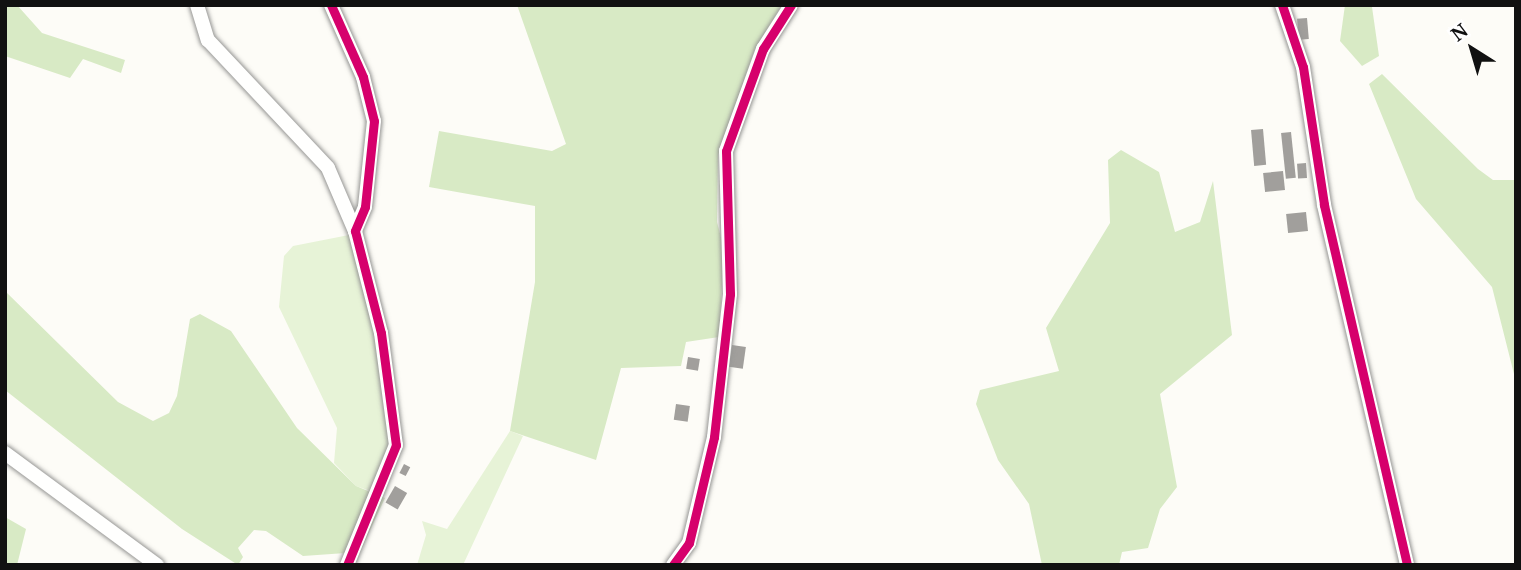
<!DOCTYPE html>
<html>
<head>
<meta charset="utf-8">
<style>
  body { margin:0 }
  #map { position:relative; width:1521px; height:570px; overflow:hidden; background:#fdfcf7; font-family:"Noto Serif",serif }
  div>[style] { position:absolute }
  [style*='--x'] { left:calc(var(--x)*1px); top:calc(var(--y)*1px); width:calc(var(--w)*1px); rotate:calc(var(--a)*1deg) }
  .green>* { inset:0; background:#e7f3d7 }
  .forest>* { inset:0; background:#d8eac5 }
  .building>* { inset:0; background:#a19f9c; transform-origin:0 0 }
  .roads { filter:drop-shadow(0 0 2px #979795) drop-shadow(0 0 2px #979795) }
  .minor>* { height:14px; margin:-7px; padding:0 7px; transform-origin:7px; border-radius:7px; background:#fffffe }
  .cycleway>* { height:9px; margin:-4.5px; padding:0 4.5px; transform-origin:4.5px; border-radius:4.5px; background:#d6006c }
  span { translate:-50% -50%; white-space:nowrap; text-align:center; line-height:1.15; -webkit-text-stroke:7px #fff; paint-order:stroke }
  .frame { position:absolute; inset:0; border:7px solid #111; pointer-events:none }
  .north { position:absolute; left:1437px; top:14px; width:70px; height:70px; -webkit-text-stroke:5px #fff; paint-order:stroke; rotate:323deg; font-size:19px; font-weight:700; line-height:28px; text-align:center; color:#111 }
  .north::after { content:''; display:block; margin:auto; width:24px; height:32px; background:#111; clip-path:polygon(50% 0,100% 100%,50% 72%,0 100%) }
</style>
</head>
<body>
<div id="map">
  <div class="green">
    <div style="clip-path:polygon(349px 235px,376px 334px,390px 453px,373px 492px,356px 486px,334px 463px,337px 428px,279px 307px,284px 256px,293px 246px)"></div>
    <div style="clip-path:polygon(510px 431px,523px 436px,463px 565px,417px 565px,426px 535px,422px 521px,447px 529px)"></div>
  </div>
  <div class="forest">
    <div style="clip-path:polygon(5px 5px,17px 5px,42px 33px,125px 60px,121px 73px,83px 59px,70px 78px,5px 56px)"></div>
    <div style="clip-path:polygon(517px 5px,782px 5px,755px 49px,718px 155px,717px 222px,724px 249px,719px 337px,686px 342px,681px 366px,621px 368px,596px 460px,510px 431px,535px 282px,535px 206px,429px 187px,439px 131px,552px 151px,566px 144px)"></div>
    <div style="clip-path:polygon(1345px 5px,1372px 7px,1379px 56px,1362px 66px,1340px 41px)"></div>
    <div style="clip-path:polygon(1382px 74px,1478px 169px,1493px 180px,1516px 180px,1516px 382px,1492px 287px,1416px 199px,1369px 84px)"></div>
    <div style="clip-path:polygon(1121px 150px,1159px 172px,1175px 232px,1200px 222px,1213px 181px,1232px 335px,1160px 394px,1177px 487px,1160px 509px,1148px 548px,1122px 552px,1119px 565px,1042px 565px,1029px 504px,998px 460px,976px 404px,980px 390px,1059px 371px,1046px 328px,1110px 223px,1108px 160px)"></div>
    <div style="clip-path:polygon(5px 291px,118px 402px,153px 421px,169px 413px,177px 396px,190px 319px,200px 314px,231px 331px,297px 428px,356px 486px,385px 498px,360px 552px,303px 556px,266px 531px,254px 530px,238px 548px,243px 557px,238px 565px,182px 529px,5px 390px)"></div>
    <div style="clip-path:polygon(5px 517px,26px 529px,17px 565px,5px 565px)"></div>
  </div>
  <div class="building">
    <div style="left:1307px;top:18px;width:21px;height:10px;rotate:85deg"></div>
    <div style="left:1263px;top:129px;width:36px;height:12px;rotate:85deg"></div>
    <div style="left:1291px;top:132px;width:46px;height:10px;rotate:84deg"></div>
    <div style="left:1306px;top:163px;width:15px;height:9px;rotate:86deg"></div>
    <div style="left:1283px;top:171px;width:19px;height:20px;rotate:84deg"></div>
    <div style="left:1306px;top:212px;width:19px;height:20px;rotate:84deg"></div>
    <div style="left:732px;top:345px;width:14px;height:22px;rotate:8deg"></div>
    <div style="left:688px;top:357px;width:12px;height:12px;rotate:9deg"></div>
    <div style="left:676px;top:404px;width:14px;height:16px;rotate:8deg"></div>
    <div style="left:404px;top:464px;width:7px;height:10px;rotate:27deg"></div>
    <div style="left:395px;top:486px;width:14px;height:19px;rotate:30deg"></div>
  </div>
  <div class="roads">
    <div class="minor">
      <div style="--x:197;--y:5;--w:37;--a:73"></div>
      <div style="--x:208;--y:40;--w:175;--a:46.8"></div>
      <div style="--x:328;--y:168;--w:69;--a:66.8"></div>
      <div style="--x:331;--y:5;--w:79;--a:66"></div>
      <div style="--x:363;--y:77;--w:45;--a:76"></div>
      <div style="--x:374;--y:121;--w:86;--a:96"></div>
      <div style="--x:365;--y:207;--w:26;--a:113"></div>
      <div style="--x:355;--y:231;--w:105;--a:75.7"></div>
      <div style="--x:381;--y:333;--w:113;--a:82.4"></div>
      <div style="--x:396;--y:445;--w:130;--a:112.2"></div>
      <div style="--x:1282;--y:5;--w:65;--a:71.3"></div>
      <div style="--x:1303;--y:67;--w:140;--a:81.3"></div>
      <div style="--x:1324;--y:205;--w:369;--a:77"></div>
      <div style="--x:5;--y:453;--w:189;--a:36.4"></div>
      <div style="--x:673;--y:565;--w:27;--a:-54"></div>
      <div style="--x:689;--y:543;--w:109;--a:-76.7"></div>
      <div style="--x:714;--y:437;--w:144;--a:-83.6"></div>
      <div style="--x:730;--y:294;--w:143;--a:-91.6"></div>
      <div style="--x:726;--y:151;--w:109;--a:-70.1"></div>
      <div style="--x:763;--y:49;--w:52;--a:-57.5"></div>
    </div>
  </div>
  <div class="cycleway">
    <div style="--x:331;--y:5;--w:79;--a:66"></div>
    <div style="--x:363;--y:77;--w:45;--a:76"></div>
    <div style="--x:374;--y:121;--w:86;--a:96"></div>
    <div style="--x:365;--y:207;--w:26;--a:113"></div>
    <div style="--x:355;--y:231;--w:105;--a:75.7"></div>
    <div style="--x:381;--y:333;--w:113;--a:82.4"></div>
    <div style="--x:396;--y:445;--w:130;--a:112.2"></div>
    <div style="--x:1282;--y:5;--w:65;--a:71.3"></div>
    <div style="--x:1303;--y:67;--w:140;--a:81.3"></div>
    <div style="--x:1324;--y:205;--w:369;--a:77"></div>
    <div style="--x:673;--y:565;--w:27;--a:-54"></div>
    <div style="--x:689;--y:543;--w:109;--a:-76.7"></div>
    <div style="--x:714;--y:437;--w:144;--a:-83.6"></div>
    <div style="--x:730;--y:294;--w:143;--a:-91.6"></div>
    <div style="--x:726;--y:151;--w:109;--a:-70.1"></div>
    <div style="--x:763;--y:49;--w:52;--a:-57.5"></div>
  </div>
  <div class="frame"></div>
  <div class="north">N</div>
</div>
</body>
</html>
